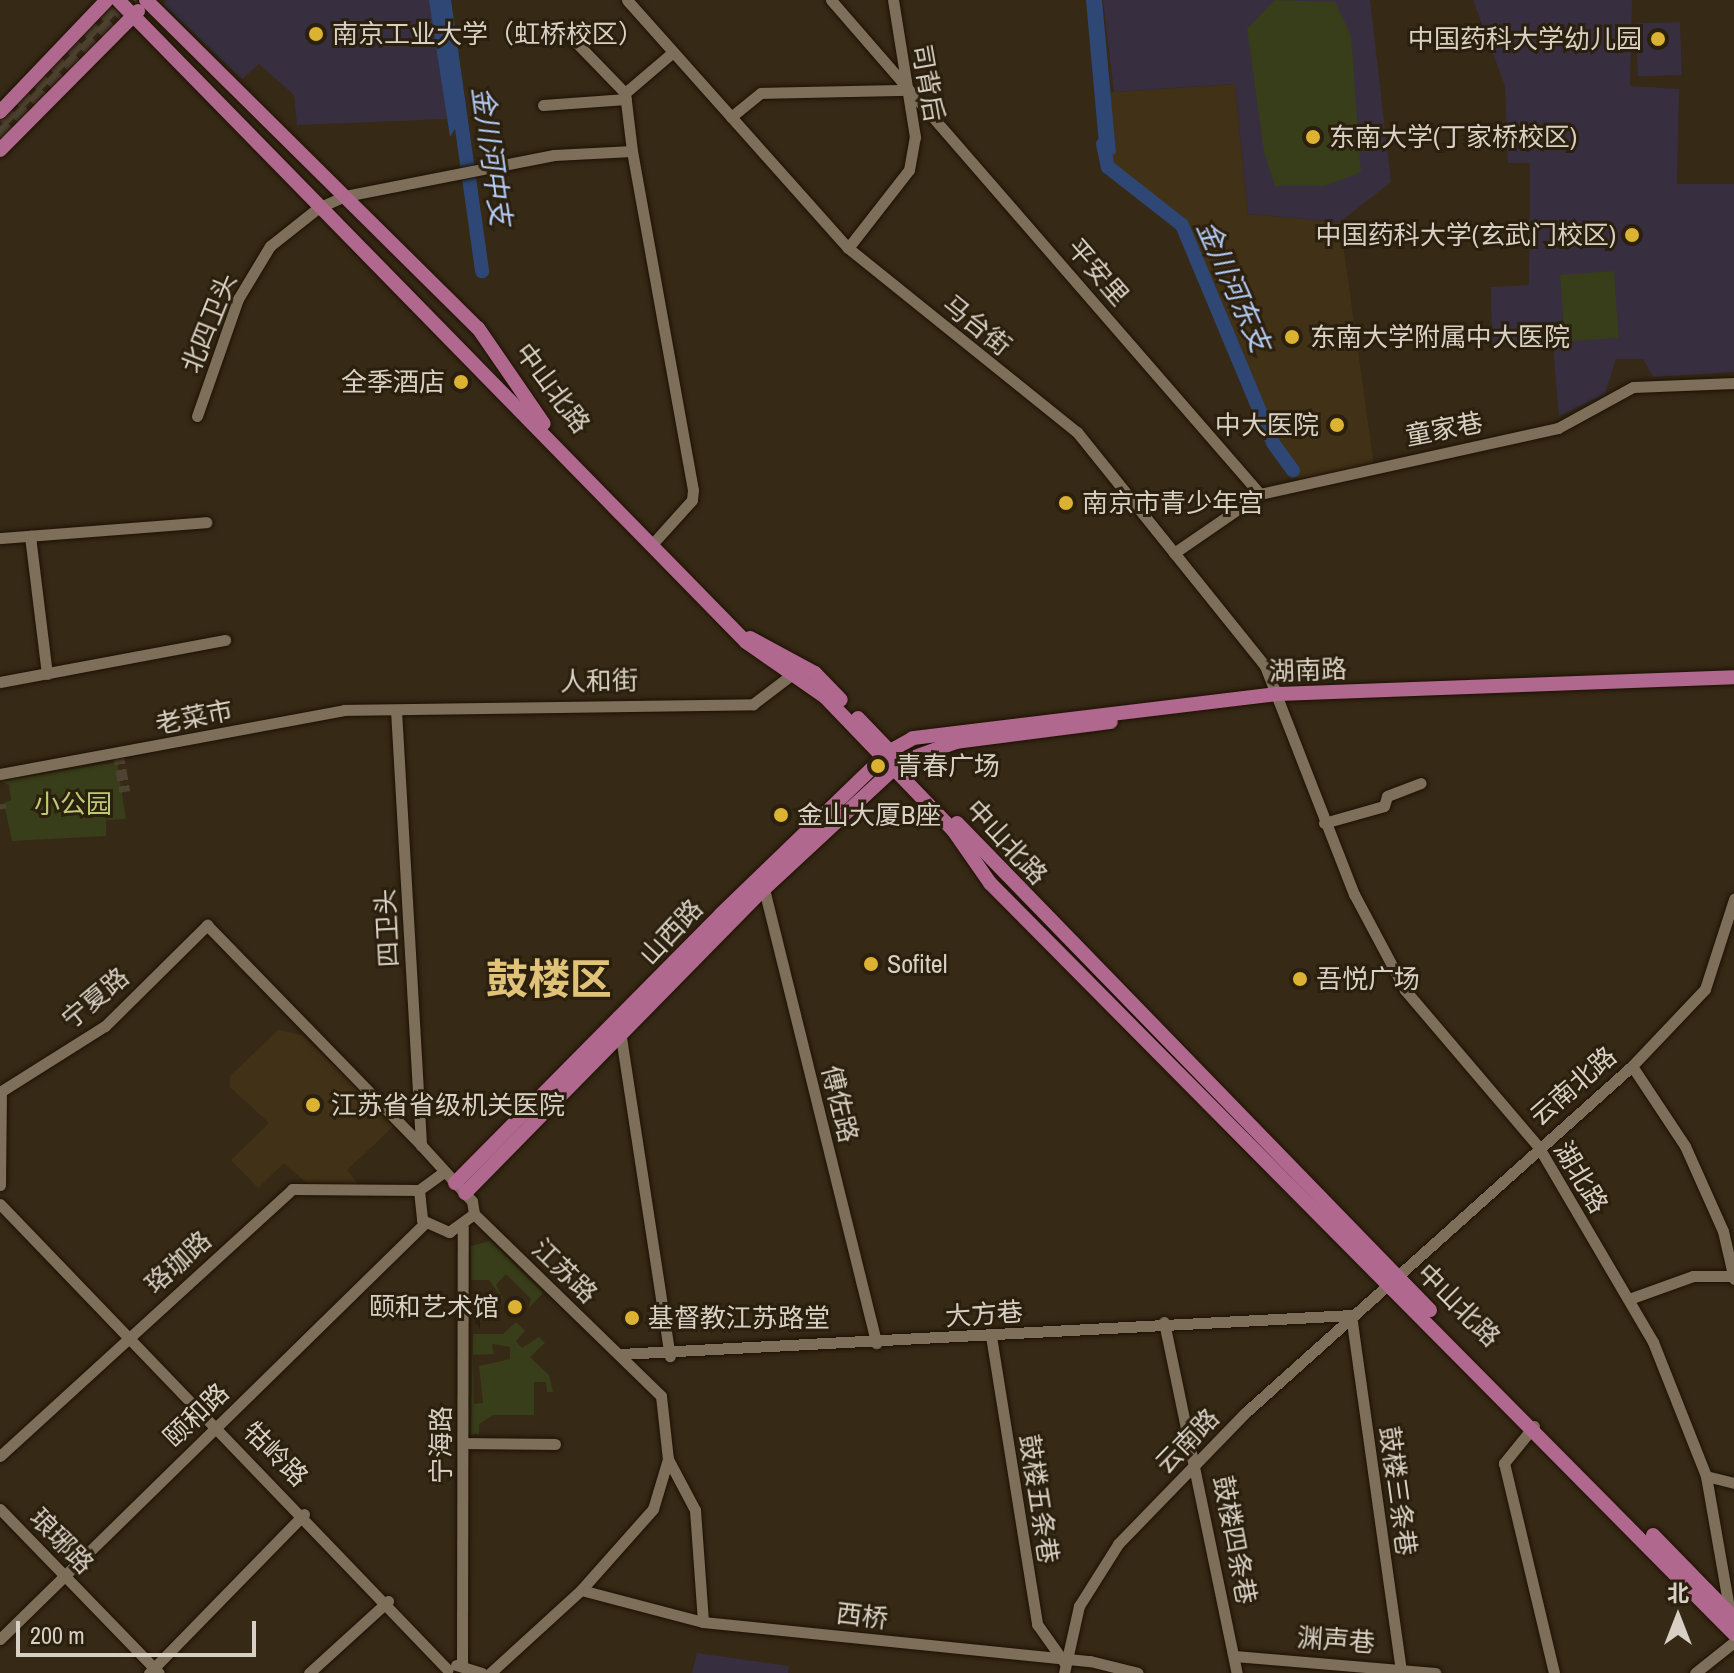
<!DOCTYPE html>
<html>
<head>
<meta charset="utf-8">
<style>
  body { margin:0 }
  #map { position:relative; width:1734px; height:1673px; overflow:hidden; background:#362916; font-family:"Archivo Narrow","Noto Sans SC",sans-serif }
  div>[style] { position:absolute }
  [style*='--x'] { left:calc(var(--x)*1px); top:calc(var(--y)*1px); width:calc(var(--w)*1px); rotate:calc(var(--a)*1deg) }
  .built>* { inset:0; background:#413117 }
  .education>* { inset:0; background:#372f3f; transform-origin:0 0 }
  .green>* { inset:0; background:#383d1a; transform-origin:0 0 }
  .water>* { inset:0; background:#2f4774 }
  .river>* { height:14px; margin:-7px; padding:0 7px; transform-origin:7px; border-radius:7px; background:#2f4774 }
  .minor-tunnel>* { height:11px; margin-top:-5.5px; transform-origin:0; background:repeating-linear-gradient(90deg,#4e4230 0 11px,transparent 0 16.5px) }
  .highway-tunnel>* { height:16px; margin-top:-8px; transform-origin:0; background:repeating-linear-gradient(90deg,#4e4230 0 16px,transparent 0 24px) }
  .roads { filter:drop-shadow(0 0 2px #1d1102) drop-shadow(0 0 2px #1d1102) }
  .minor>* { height:11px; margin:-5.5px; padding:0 5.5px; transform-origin:5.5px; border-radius:5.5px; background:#7d6f5a }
  .major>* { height:14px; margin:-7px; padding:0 7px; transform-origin:7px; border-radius:7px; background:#b1688f }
  .dots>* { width:22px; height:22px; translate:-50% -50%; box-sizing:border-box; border:4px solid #2b1f0d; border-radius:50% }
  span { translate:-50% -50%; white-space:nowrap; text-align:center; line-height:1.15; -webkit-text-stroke:6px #2b1f0d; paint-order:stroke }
  .poi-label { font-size:26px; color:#d8d0c5 }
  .left { translate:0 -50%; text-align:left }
  .right { translate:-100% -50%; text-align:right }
  .street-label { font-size:26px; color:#d8d0c5 }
  .park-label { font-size:26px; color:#bbca74 }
  .water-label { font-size:28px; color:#b4ccf8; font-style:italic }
  .town-label { font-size:42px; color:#e0c378; font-weight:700 }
  .north { position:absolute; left:1638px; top:1577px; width:80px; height:80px; -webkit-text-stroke:6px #2b1f0d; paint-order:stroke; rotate:0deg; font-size:22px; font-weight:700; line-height:32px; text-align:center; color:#d8d0c5 }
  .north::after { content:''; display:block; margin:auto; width:28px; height:36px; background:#d8d0c5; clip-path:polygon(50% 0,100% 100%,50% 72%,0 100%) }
  .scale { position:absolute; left:16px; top:1621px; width:240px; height:36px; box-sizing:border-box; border:4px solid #d8d0c5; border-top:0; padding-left:10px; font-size:24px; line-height:28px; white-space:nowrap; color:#d8d0c5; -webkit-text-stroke:6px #2b1f0d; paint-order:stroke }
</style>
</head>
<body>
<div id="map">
  <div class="built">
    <div style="clip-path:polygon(1235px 84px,1248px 214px,1340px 222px,1374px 466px,1300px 482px,1273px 443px,1182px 225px,1108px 167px,1098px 93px)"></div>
    <div style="clip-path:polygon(278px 1030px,302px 1035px,396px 1124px,347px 1170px,360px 1186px,310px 1186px,284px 1163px,258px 1188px,231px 1160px,269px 1123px,230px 1087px,230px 1076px)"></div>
  </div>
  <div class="education">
    <div style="clip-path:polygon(167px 0,433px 0,447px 119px,297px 125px,294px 95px,259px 64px,242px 79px,163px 4px)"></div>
    <div style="clip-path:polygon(1103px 0,1370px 0,1391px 182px,1340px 222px,1248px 214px,1235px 84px,1114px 92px)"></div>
    <div style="clip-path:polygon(1473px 0,1632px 0,1630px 86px,1679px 89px,1677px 184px,1734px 184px,1734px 372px,1653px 377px,1643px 359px,1616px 359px,1605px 394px,1559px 416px,1553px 347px,1492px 344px,1491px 287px,1529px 285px,1530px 163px,1508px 163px,1505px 86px)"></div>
    <div style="left:1680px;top:22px;width:53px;height:44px;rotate:88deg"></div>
    <div style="clip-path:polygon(697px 1653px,789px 1666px,788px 1673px,692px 1673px)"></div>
  </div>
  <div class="green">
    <div style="clip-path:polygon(1275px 0,1335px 2px,1351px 35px,1361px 172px,1325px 186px,1275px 186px,1264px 152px,1247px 29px)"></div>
    <div style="left:1614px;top:271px;width:67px;height:54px;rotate:86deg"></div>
    <div style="clip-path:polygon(117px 762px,126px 819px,106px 820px,106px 836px,12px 841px,4px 803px,11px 800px,9px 785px,0 781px)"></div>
    <div style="clip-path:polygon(490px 1241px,543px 1293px,528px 1309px,531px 1299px,506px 1274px,496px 1285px,506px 1304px,489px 1280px,471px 1280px,471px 1246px)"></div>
    <div style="clip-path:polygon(evenodd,516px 1322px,525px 1331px,516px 1341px,522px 1348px,539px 1337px,545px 1343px,530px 1357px,549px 1375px,553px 1392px,547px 1392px,546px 1382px,534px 1382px,534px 1415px,493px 1415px,479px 1424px,479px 1434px,471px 1434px,473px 1334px,503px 1334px,516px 1322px,492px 1344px,510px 1347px,510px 1359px,479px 1366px,483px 1403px,474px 1404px,473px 1355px,494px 1354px,492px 1344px)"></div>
  </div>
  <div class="water">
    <div style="clip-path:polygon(429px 0,439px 0,445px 27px,456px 127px,450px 137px)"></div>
    <div style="clip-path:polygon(1086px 0,1102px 0,1115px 142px,1116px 152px,1101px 167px)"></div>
  </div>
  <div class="river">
    <div style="--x:444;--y:0;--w:274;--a:82"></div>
    <div style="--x:1103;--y:144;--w:24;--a:78"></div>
    <div style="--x:1108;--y:167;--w:94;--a:38.1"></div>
    <div style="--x:1182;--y:225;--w:236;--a:67.3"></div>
    <div style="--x:1273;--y:443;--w:34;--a:54"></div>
  </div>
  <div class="minor-tunnel">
    <div style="--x:118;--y:753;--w:39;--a:80"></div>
    <div style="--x:0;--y:804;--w:5;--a:79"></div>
  </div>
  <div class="highway-tunnel">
    <div style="--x:0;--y:121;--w:169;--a:-45.7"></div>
    <div style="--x:0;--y:138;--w:194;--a:-45.4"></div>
  </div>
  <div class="roads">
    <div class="minor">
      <div style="--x:627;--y:0;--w:332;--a:48.3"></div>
      <div style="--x:848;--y:248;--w:294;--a:38.8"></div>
      <div style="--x:1077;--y:432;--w:300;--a:51.2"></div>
      <div style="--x:1265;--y:666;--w:245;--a:68.7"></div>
      <div style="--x:1354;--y:894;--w:109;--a:62"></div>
      <div style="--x:1405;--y:990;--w:205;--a:49.6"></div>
      <div style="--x:1538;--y:1146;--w:227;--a:59.6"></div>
      <div style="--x:1653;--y:1342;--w:144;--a:68.4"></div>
      <div style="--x:1706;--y:1476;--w:139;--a:80.1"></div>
      <div style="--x:831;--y:0;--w:654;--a:49.03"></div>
      <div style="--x:565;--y:31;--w:86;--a:45.9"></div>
      <div style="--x:543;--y:105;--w:83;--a:-4.1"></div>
      <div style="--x:731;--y:117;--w:38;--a:-39"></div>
      <div style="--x:761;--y:93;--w:144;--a:-1.2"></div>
      <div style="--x:632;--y:151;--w:58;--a:-96.9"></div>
      <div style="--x:625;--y:93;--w:63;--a:-40.5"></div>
      <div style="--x:848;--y:248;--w:99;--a:-52"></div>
      <div style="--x:909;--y:170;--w:34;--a:-80"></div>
      <div style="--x:915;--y:137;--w:139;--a:-99.1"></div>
      <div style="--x:197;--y:416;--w:124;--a:-70.7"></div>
      <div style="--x:238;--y:299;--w:62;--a:-58.9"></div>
      <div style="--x:270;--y:246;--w:61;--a:-38.4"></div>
      <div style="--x:318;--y:208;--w:30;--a:-24"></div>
      <div style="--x:345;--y:196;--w:213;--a:-11.1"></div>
      <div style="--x:554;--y:155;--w:78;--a:-2.9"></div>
      <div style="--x:632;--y:151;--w:344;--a:79.8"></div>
      <div style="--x:693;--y:490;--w:10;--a:96"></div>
      <div style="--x:692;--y:500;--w:54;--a:132"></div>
      <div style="--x:30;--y:536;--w:139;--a:83"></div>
      <div style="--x:0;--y:538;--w:207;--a:-4.4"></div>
      <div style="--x:1174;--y:553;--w:104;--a:-34.5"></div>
      <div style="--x:1260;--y:494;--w:305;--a:-12.5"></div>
      <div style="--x:1558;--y:428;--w:85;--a:-28.7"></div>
      <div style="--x:1633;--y:387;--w:101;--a:-2.3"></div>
      <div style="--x:0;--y:682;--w:229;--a:-10.6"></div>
      <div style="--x:396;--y:710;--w:436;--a:86.7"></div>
      <div style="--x:0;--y:774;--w:350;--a:-10.5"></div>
      <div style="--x:344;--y:710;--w:409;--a:-0.8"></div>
      <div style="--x:753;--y:704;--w:48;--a:-37.3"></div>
      <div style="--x:1324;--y:823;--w:62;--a:-15.8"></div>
      <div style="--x:1384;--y:806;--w:10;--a:-73"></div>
      <div style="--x:1387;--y:796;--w:36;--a:-21"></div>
      <div style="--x:763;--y:885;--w:472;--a:76.1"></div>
      <div style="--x:615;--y:1032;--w:8;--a:40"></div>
      <div style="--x:621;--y:1037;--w:323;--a:81.3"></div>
      <div style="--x:1632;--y:1066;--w:96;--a:56.5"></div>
      <div style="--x:1685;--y:1146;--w:93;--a:65.9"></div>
      <div style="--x:1723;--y:1231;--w:49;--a:77.1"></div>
      <div style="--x:0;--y:1092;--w:124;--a:-32.2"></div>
      <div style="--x:105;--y:1026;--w:144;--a:-44.7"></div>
      <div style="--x:207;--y:925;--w:307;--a:45.8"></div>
      <div style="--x:421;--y:1145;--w:76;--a:47.7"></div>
      <div style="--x:472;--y:1201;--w:13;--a:81"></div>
      <div style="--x:474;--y:1214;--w:261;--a:44.2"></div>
      <div style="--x:661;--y:1396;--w:63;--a:83.7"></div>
      <div style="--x:668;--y:1459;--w:52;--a:106.7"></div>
      <div style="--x:653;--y:1509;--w:108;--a:131.6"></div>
      <div style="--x:581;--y:1590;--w:123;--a:137.6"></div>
      <div style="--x:441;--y:1174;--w:27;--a:144"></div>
      <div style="--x:419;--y:1190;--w:30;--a:84"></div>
      <div style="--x:422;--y:1220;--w:30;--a:24"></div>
      <div style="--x:449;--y:1232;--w:31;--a:-36"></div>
      <div style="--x:0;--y:1185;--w:93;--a:-89.4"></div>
      <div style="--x:0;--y:1204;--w:646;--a:46.13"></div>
      <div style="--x:1629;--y:1299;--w:68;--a:-19.8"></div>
      <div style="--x:1693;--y:1276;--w:41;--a:0"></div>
      <div style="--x:1164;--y:1322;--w:359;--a:78.3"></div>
      <div style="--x:991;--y:1336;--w:292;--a:80.9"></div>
      <div style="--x:1037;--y:1624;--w:47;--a:54.6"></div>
      <div style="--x:620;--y:1354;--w:732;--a:-3.05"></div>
      <div style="--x:1351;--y:1315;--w:361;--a:82"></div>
      <div style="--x:1534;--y:1426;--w:48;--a:129"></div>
      <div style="--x:1504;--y:1463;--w:216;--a:76.6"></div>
      <div style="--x:463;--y:1443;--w:92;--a:0.6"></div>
      <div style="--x:0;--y:1456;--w:396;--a:-42.4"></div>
      <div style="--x:292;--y:1189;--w:127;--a:0.5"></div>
      <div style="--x:668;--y:1459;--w:58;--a:62.1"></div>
      <div style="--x:695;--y:1510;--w:112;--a:85.9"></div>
      <div style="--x:1706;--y:1476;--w:29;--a:14"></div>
      <div style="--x:0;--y:1509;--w:228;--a:45.9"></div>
      <div style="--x:581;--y:1590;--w:126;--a:14.7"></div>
      <div style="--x:703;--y:1622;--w:389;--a:5.8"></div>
      <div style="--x:1090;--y:1661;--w:49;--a:14"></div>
      <div style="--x:0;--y:1639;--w:595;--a:-44.39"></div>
      <div style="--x:1234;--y:1656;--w:202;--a:4.8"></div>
      <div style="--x:462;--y:1664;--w:437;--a:-89.9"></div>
      <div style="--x:456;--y:1665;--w:27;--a:17"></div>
      <div style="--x:149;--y:1673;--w:222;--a:-45.7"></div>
      <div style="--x:309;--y:1673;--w:107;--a:-42.3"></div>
      <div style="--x:1064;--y:1673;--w:69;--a:-77.4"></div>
      <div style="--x:1079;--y:1606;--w:73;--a:-57.8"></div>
      <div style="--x:1118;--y:1544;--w:182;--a:-45.9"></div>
      <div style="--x:1245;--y:1413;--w:520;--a:-41.88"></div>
      <div style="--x:1632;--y:1066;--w:106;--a:-46.5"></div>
      <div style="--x:1705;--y:989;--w:95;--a:-72.1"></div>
      <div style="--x:1695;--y:1673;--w:50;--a:-38.5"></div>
    </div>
    <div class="major">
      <div style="--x:118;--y:0;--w:898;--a:45.63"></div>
      <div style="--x:746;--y:642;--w:96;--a:34.8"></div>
      <div style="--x:825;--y:697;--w:185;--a:46.1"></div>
      <div style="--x:953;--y:830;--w:65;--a:55.1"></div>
      <div style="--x:990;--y:883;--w:1057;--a:45.27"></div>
      <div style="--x:146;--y:0;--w:467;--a:44.7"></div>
      <div style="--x:478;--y:328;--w:116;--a:55.5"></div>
      <div style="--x:0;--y:112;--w:155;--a:-46.3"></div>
      <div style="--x:0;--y:150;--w:196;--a:-45.2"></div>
      <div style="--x:750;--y:638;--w:74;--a:28.3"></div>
      <div style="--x:815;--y:673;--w:37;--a:46"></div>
      <div style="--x:858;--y:718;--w:68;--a:46.2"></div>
      <div style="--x:957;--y:823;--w:679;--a:45.84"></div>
      <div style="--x:455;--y:1183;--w:378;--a:-45.3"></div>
      <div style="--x:721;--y:914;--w:235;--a:-44"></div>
      <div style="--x:890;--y:751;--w:26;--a:-29"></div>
      <div style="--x:913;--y:738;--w:368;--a:-6.9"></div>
      <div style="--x:1278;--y:694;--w:456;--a:-2.1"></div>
      <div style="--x:465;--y:1193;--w:426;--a:-45.5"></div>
      <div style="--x:764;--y:889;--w:187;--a:-42.8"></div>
      <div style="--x:901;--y:762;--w:59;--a:-20"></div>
      <div style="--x:956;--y:742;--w:156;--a:-7.4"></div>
      <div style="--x:1653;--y:1535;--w:116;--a:45.7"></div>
    </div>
  </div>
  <div class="dots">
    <div style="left:316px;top:34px;background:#dcb233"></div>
    <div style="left:1658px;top:39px;background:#dcb233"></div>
    <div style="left:1313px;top:137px;background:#dcb233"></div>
    <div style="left:1632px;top:235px;background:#dcb233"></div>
    <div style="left:1292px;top:337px;background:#dcb233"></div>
    <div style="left:461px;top:382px;background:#dcb233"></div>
    <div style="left:1337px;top:425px;background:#dcb233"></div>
    <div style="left:1066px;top:503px;background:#dcb233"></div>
    <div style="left:878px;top:766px;background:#dcb233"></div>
    <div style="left:781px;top:815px;background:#dcb233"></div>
    <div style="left:871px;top:964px;background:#dcb233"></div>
    <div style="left:1300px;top:979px;background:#dcb233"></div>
    <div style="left:313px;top:1105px;background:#dcb233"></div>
    <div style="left:515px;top:1307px;background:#dcb233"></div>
    <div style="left:632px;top:1318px;background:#dcb233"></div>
  </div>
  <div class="poi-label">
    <span class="left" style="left:332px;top:34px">南京工业大学（虹桥校区）</span>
    <span class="right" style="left:1642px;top:39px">中国药科大学幼儿园</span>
    <span class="left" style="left:1329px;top:137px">东南大学(丁家桥校区)</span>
    <span class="right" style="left:1616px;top:235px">中国药科大学(玄武门校区)</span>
    <span class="left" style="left:1310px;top:337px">东南大学附属中大医院</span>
    <span class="right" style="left:445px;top:382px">全季酒店</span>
    <span class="right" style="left:1319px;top:425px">中大医院</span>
    <span class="left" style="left:1082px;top:503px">南京市青少年宫</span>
    <span class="left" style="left:896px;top:766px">青春广场</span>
    <span class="left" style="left:797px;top:815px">金山大厦B座</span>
    <span class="left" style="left:887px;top:964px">Sofitel</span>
    <span class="left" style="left:1316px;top:979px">吾悦广场</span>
    <span class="left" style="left:331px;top:1105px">江苏省省级机关医院</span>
    <span class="right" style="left:499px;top:1307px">颐和艺术馆</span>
    <span class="left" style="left:648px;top:1318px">基督教江苏路堂</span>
  </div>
  <div class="street-label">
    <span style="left:928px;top:83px;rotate:80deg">司背后</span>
    <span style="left:1098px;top:272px;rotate:49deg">平安里</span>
    <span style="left:209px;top:323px;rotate:-68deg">北四卫头</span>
    <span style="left:977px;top:325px;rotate:39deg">马台街</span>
    <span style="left:553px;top:388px;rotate:53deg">中山北路</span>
    <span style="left:1444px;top:429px;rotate:-11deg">童家巷</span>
    <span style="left:1308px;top:670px;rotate:-2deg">湖南路</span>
    <span style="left:599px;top:681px;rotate:-1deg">人和街</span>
    <span style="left:194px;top:717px;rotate:-11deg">老菜市</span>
    <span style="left:1007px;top:842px;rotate:47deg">中山北路</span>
    <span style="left:387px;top:928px;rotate:-93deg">四卫头</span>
    <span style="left:671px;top:932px;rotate:-47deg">山西路</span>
    <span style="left:95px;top:998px;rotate:-40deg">宁夏路</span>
    <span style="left:1573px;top:1086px;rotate:-41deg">云南北路</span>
    <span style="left:840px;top:1104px;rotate:76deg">傅佐路</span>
    <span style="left:1581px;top:1177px;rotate:59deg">湖北路</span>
    <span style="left:178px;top:1262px;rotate:-42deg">珞珈路</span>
    <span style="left:565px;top:1271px;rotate:44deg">江苏路</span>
    <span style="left:1459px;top:1305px;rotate:45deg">中山北路</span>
    <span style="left:984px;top:1314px;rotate:-4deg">大方巷</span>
    <span style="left:196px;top:1415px;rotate:-44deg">颐和路</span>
    <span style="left:1187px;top:1441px;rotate:-46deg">云南路</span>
    <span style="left:441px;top:1445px;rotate:-90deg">宁海路</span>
    <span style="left:276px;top:1454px;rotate:45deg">牯岭路</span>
    <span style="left:1398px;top:1491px;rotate:82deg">鼓楼三条巷</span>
    <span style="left:1039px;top:1499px;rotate:81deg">鼓楼五条巷</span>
    <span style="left:1235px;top:1540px;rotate:79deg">鼓楼四条巷</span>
    <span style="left:62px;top:1541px;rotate:46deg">琅琊路</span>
    <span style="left:862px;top:1616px;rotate:7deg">西桥</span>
    <span style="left:1336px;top:1640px;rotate:4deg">渊声巷</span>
  </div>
  <div class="park-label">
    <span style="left:73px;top:804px">小公园</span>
  </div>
  <div class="water-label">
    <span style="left:492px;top:156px;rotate:82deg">金川河中支</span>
    <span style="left:1234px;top:286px;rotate:66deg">金川河东支</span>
  </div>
  <div class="town-label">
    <span style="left:549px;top:979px">鼓楼区</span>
  </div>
  <div class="north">北</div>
  <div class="scale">200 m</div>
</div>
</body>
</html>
